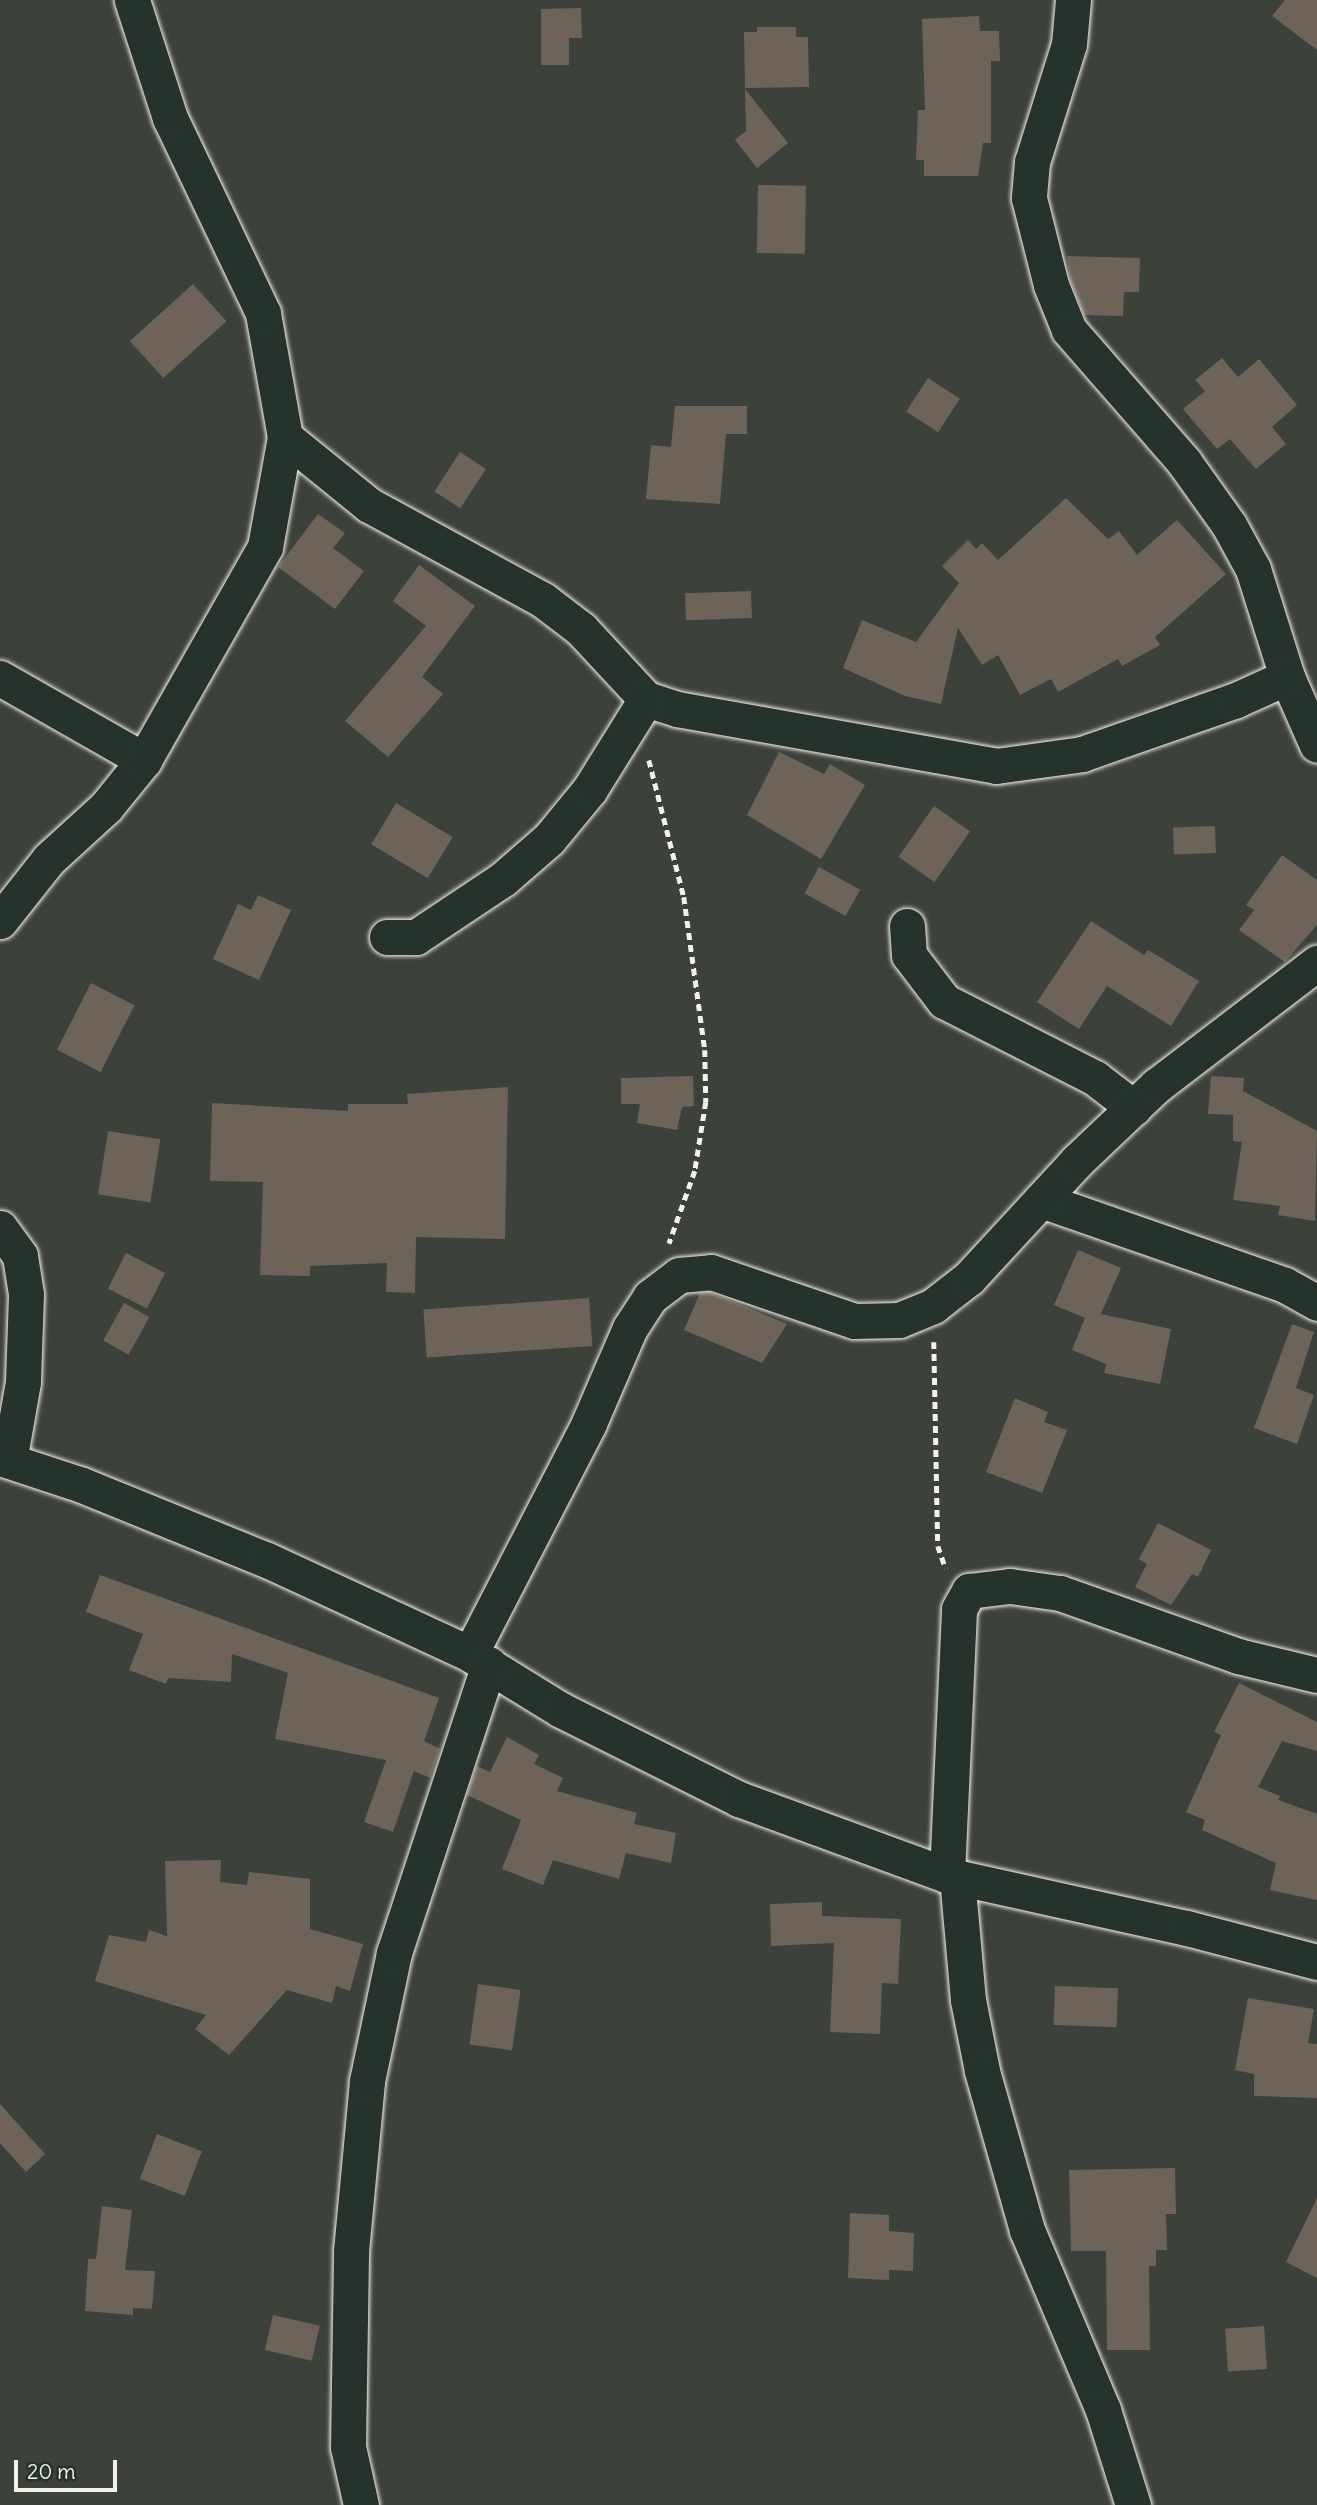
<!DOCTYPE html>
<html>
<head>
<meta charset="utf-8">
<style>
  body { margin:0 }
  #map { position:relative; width:1317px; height:2505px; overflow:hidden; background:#3c413a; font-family:Delius,sans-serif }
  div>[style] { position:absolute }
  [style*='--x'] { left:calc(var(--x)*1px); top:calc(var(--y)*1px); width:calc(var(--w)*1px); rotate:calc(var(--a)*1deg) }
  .building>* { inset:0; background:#6e6358; transform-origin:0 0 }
  .path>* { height:4.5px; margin-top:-2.25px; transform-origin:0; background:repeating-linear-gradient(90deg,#f4f1e8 0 7px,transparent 0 12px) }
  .roads { filter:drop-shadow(0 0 2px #f4f1e8) drop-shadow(0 0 2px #f4f1e8) }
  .minor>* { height:35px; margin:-17.5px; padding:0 17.5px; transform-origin:17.5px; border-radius:17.5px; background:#26332d }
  span { translate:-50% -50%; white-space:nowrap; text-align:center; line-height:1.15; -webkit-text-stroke:7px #26332d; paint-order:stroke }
  .scale { position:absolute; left:14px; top:2460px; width:103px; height:32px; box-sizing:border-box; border:4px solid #f4f1e8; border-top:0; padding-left:9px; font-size:21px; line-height:24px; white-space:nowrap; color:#f4f1e8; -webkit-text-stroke:5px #26332d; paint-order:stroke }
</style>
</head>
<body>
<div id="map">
  <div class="building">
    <div style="clip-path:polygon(1285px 0,1317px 0,1317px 50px,1272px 16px)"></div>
    <div style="clip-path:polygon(581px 8px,582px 38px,569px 38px,569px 65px,541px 65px,541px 9px)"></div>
    <div style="clip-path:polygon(979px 16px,980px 31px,999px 31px,1000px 61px,991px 61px,991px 143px,983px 143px,978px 176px,924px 176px,924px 160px,916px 160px,918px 110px,925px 110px,922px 19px)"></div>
    <div style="clip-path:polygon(757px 27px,796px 27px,796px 37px,808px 37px,809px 87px,745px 88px,744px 32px,757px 32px)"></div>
    <div style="clip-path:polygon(745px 89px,788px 143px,757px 168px,735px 140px,746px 131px)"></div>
    <div style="left:758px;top:185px;width:48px;height:68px;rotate:1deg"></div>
    <div style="clip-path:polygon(1067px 256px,1140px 258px,1139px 292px,1124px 292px,1123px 316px,1084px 315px,1070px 279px)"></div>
    <div style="left:193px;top:284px;width:50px;height:85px;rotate:48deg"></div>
    <div style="clip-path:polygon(1222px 358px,1238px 377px,1259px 359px,1297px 405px,1272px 427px,1286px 444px,1256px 469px,1230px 439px,1217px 449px,1183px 409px,1205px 391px,1195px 380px)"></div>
    <div style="left:928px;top:378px;width:38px;height:40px;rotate:33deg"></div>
    <div style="clip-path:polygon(675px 406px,747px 406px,747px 434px,726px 434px,720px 504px,646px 499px,651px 445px,671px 447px)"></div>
    <div style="left:460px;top:452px;width:31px;height:47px;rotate:33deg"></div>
    <div style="clip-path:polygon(1066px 498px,1108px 539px,1119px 531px,1137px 555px,1177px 520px,1226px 574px,1155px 637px,1160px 645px,1122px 666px,1118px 659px,1058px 692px,1051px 679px,1020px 695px,998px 655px,982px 665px,958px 628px,941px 704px,905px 696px,843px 668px,862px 620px,916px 642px,959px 583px,942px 566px,968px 540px,976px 549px,982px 543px,998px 560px)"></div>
    <div style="clip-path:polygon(318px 514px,345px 533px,333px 548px,364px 571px,335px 609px,278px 567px)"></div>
    <div style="clip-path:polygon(419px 565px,475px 606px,422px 677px,443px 694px,388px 757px,345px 721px,426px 626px,393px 601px)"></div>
    <div style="left:751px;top:591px;width:27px;height:66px;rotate:88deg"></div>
    <div style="clip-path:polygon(779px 752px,824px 774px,830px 764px,865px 785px,821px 859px,747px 815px)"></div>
    <div style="left:396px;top:803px;width:66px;height:48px;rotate:31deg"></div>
    <div style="left:934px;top:806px;width:44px;height:62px;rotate:35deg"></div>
    <div style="left:1215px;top:826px;width:27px;height:42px;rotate:88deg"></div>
    <div style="clip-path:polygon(1282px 855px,1317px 880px,1317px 925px,1285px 962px,1239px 930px,1254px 910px,1246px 905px)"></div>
    <div style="left:819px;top:867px;width:47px;height:30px;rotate:29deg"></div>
    <div style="clip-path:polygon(258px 895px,291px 910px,259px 980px,213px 959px,238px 904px,251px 910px)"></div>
    <div style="clip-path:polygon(1091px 921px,1144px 955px,1148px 950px,1199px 981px,1171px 1026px,1107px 986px,1079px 1029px,1037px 1002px)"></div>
    <div style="left:91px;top:983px;width:49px;height:75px;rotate:27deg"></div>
    <div style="clip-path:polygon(693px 1076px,694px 1106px,682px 1107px,677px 1130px,637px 1123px,640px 1104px,621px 1104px,621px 1078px)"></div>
    <div style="clip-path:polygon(1211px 1076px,1244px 1078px,1243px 1091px,1317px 1131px,1315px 1221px,1278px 1215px,1280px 1206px,1233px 1200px,1242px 1142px,1233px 1141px,1233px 1115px,1208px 1114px)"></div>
    <div style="clip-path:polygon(508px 1087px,505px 1239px,416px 1237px,415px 1293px,386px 1292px,387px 1263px,310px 1266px,310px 1276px,260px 1275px,263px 1182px,210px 1181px,212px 1103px,348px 1111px,348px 1104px,408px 1104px,407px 1094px)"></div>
    <div style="left:108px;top:1131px;width:53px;height:64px;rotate:9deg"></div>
    <div style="clip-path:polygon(1078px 1250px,1121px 1268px,1101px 1314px,1171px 1329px,1160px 1384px,1104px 1373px,1106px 1364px,1072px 1350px,1085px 1318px,1054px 1305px)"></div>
    <div style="left:126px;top:1253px;width:44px;height:40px;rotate:27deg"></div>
    <div style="clip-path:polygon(709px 1292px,787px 1324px,762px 1363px,684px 1330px,700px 1293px)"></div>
    <div style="left:589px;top:1298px;width:48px;height:166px;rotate:86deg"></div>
    <div style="left:124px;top:1303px;width:29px;height:43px;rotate:29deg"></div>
    <div style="clip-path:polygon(1292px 1324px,1314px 1332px,1296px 1388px,1314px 1395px,1297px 1444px,1254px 1428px)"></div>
    <div style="clip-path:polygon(1015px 1398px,1048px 1412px,1044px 1422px,1067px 1430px,1042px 1493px,986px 1472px)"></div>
    <div style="clip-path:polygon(1158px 1523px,1211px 1550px,1198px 1577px,1192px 1574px,1171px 1605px,1135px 1587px,1147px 1564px,1139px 1559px)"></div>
    <div style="clip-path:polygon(100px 1575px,439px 1698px,424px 1741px,440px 1749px,430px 1778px,414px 1771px,393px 1832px,364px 1822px,386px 1760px,275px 1739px,288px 1673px,232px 1654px,231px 1682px,168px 1678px,166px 1684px,129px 1670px,143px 1634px,86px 1612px)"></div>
    <div style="clip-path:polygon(1239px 1683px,1317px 1722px,1317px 1751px,1282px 1741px,1258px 1787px,1280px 1796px,1278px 1800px,1317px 1814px,1317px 1900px,1270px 1890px,1276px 1863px,1202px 1830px,1205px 1820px,1186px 1812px,1221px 1735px,1214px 1732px)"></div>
    <div style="clip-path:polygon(507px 1737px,539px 1755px,534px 1764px,563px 1778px,557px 1791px,637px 1813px,634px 1824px,676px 1833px,671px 1863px,626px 1853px,619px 1879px,553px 1860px,543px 1885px,502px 1869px,521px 1820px,467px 1795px,477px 1766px,490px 1772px)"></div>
    <div style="clip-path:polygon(221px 1860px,220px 1882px,247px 1885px,249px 1872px,310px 1879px,310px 1929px,363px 1944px,350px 1991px,336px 1986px,332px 2003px,287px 1990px,229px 2055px,195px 2029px,206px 2015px,95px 1981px,109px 1935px,146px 1942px,149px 1930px,167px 1936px,165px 1861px)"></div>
    <div style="clip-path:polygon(822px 1902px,822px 1916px,901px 1919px,898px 1984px,882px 1983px,880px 2034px,830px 2032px,834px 1943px,771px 1946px,770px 1904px)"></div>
    <div style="left:478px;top:1984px;width:43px;height:61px;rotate:8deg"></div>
    <div style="left:1055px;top:1986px;width:63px;height:39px;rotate:2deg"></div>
    <div style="clip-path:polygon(1248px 1998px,1314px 2009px,1308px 2043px,1317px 2044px,1317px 2098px,1254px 2096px,1254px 2074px,1235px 2070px)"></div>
    <div style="clip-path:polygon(0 2104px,45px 2154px,26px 2172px,0 2143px)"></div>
    <div style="left:157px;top:2134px;width:48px;height:48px;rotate:21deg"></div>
    <div style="clip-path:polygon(1175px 2168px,1176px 2214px,1166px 2214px,1167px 2250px,1156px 2250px,1156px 2266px,1149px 2266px,1150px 2350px,1107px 2350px,1106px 2251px,1071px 2251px,1069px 2170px)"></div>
    <div style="clip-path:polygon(1317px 2198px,1317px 2278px,1286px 2262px)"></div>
    <div style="clip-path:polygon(102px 2206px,132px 2210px,125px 2270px,155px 2271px,152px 2309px,133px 2308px,133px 2315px,85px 2311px,88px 2259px,96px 2259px)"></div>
    <div style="clip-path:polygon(850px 2213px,889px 2215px,889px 2231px,914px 2233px,913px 2271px,889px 2270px,889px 2280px,848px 2278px)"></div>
    <div style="left:273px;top:2315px;width:48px;height:36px;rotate:13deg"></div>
    <div style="left:1264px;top:2326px;width:43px;height:39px;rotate:86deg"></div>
  </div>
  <div class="path">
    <div style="--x:649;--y:760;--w:141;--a:75.7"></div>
    <div style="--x:684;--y:897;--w:154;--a:82.2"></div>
    <div style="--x:705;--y:1050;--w:52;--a:88.9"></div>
    <div style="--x:706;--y:1102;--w:70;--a:99.1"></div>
    <div style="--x:695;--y:1171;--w:77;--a:109.6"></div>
    <div style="--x:934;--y:1342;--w:204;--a:88.9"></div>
    <div style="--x:938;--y:1546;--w:24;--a:71"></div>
  </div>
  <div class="roads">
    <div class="minor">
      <div style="--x:1073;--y:0;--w:44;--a:95.2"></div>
      <div style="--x:1069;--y:44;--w:124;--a:107.4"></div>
      <div style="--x:1032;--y:162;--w:36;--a:95"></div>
      <div style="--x:1029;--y:198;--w:90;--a:75.8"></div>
      <div style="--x:1051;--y:285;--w:48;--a:68.2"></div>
      <div style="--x:1069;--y:330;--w:175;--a:48.9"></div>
      <div style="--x:1184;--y:462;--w:77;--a:54.5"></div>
      <div style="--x:1229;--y:525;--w:50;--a:61.4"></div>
      <div style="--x:1253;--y:569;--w:113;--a:72.5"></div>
      <div style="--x:1287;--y:677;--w:74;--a:66.2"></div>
      <div style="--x:285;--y:437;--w:108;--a:39"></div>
      <div style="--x:369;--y:505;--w:198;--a:28.6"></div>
      <div style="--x:543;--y:600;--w:48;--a:37.3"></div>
      <div style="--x:581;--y:629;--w:96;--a:47.1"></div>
      <div style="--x:646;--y:699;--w:33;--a:18"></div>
      <div style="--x:677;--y:709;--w:324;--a:10.1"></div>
      <div style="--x:996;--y:766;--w:87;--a:-7.9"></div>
      <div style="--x:1082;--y:754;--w:163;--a:-19.3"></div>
      <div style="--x:1236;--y:700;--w:56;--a:-24.3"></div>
      <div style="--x:0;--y:678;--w:166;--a:29.7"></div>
      <div style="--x:0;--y:921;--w:79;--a:-51.7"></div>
      <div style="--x:49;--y:859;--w:77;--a:-42.4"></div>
      <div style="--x:106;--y:807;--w:60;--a:-51"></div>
      <div style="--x:144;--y:760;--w:245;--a:-60.4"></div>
      <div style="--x:265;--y:547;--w:112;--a:-79.7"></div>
      <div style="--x:285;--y:437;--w:126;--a:-100.1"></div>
      <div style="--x:263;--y:313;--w:216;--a:-115.5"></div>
      <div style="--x:170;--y:118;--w:124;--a:-107.9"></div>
      <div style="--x:907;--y:926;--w:29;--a:86"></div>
      <div style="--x:909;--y:955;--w:58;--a:52.7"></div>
      <div style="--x:944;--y:1001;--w:169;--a:27"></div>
      <div style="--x:1095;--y:1078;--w:49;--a:37.6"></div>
      <div style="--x:387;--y:937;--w:29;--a:0"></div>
      <div style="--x:416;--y:937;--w:105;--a:-33.7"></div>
      <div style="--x:503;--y:879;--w:61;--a:-41"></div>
      <div style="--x:549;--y:839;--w:65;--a:-50.6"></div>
      <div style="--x:590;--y:789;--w:106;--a:-58.1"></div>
      <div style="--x:1041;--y:1200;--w:258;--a:19.2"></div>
      <div style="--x:1285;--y:1285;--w:37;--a:29"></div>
      <div style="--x:0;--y:1228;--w:34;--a:54"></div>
      <div style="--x:20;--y:1256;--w:39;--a:81"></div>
      <div style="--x:26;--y:1295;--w:87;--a:92"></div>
      <div style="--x:23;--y:1382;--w:80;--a:100"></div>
      <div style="--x:0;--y:1458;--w:86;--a:18.2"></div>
      <div style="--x:82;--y:1485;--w:200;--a:22.1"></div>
      <div style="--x:267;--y:1560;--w:224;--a:24.8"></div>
      <div style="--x:470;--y:1654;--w:107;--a:31.6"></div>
      <div style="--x:561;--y:1710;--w:199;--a:26.6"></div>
      <div style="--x:739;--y:1799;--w:221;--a:20.1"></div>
      <div style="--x:947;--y:1875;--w:246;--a:12.5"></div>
      <div style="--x:1187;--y:1928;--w:134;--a:14.7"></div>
      <div style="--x:470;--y:1654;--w:260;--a:-62.7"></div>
      <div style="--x:589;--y:1423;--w:103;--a:-66.7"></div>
      <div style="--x:630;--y:1328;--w:37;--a:-57"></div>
      <div style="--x:650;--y:1297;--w:36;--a:-37"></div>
      <div style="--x:679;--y:1275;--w:32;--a:-5"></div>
      <div style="--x:711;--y:1272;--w:151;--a:18.9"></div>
      <div style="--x:854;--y:1321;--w:45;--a:-1.3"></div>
      <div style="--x:899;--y:1320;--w:37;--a:-22"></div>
      <div style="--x:933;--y:1306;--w:46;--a:-37.9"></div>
      <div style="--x:969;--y:1278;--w:159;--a:-47.3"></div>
      <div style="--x:1077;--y:1161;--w:109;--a:-43.5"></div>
      <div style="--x:1156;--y:1086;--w:203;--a:-37.4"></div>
      <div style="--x:947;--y:1875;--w:266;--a:-87.4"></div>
      <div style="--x:959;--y:1609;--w:21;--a:-61"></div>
      <div style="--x:969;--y:1591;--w:41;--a:-7"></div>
      <div style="--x:1010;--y:1586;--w:50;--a:8"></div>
      <div style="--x:1060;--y:1593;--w:189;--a:19.5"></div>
      <div style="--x:1238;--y:1656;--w:81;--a:13.5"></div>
      <div style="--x:957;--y:1877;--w:123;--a:84.9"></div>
      <div style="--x:968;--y:2000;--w:72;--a:78.8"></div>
      <div style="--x:982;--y:2071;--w:165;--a:74.2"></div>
      <div style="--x:1027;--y:2230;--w:195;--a:67.1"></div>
      <div style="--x:1103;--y:2410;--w:100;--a:72.5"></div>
      <div style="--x:361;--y:2505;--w:59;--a:-102.6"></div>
      <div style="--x:348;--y:2447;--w:196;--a:-89.1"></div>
      <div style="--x:351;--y:2251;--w:171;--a:-84.6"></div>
      <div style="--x:367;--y:2081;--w:131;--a:-78.1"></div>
      <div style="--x:394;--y:1953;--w:304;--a:-71.8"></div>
    </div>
  </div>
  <div class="scale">20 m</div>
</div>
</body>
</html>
